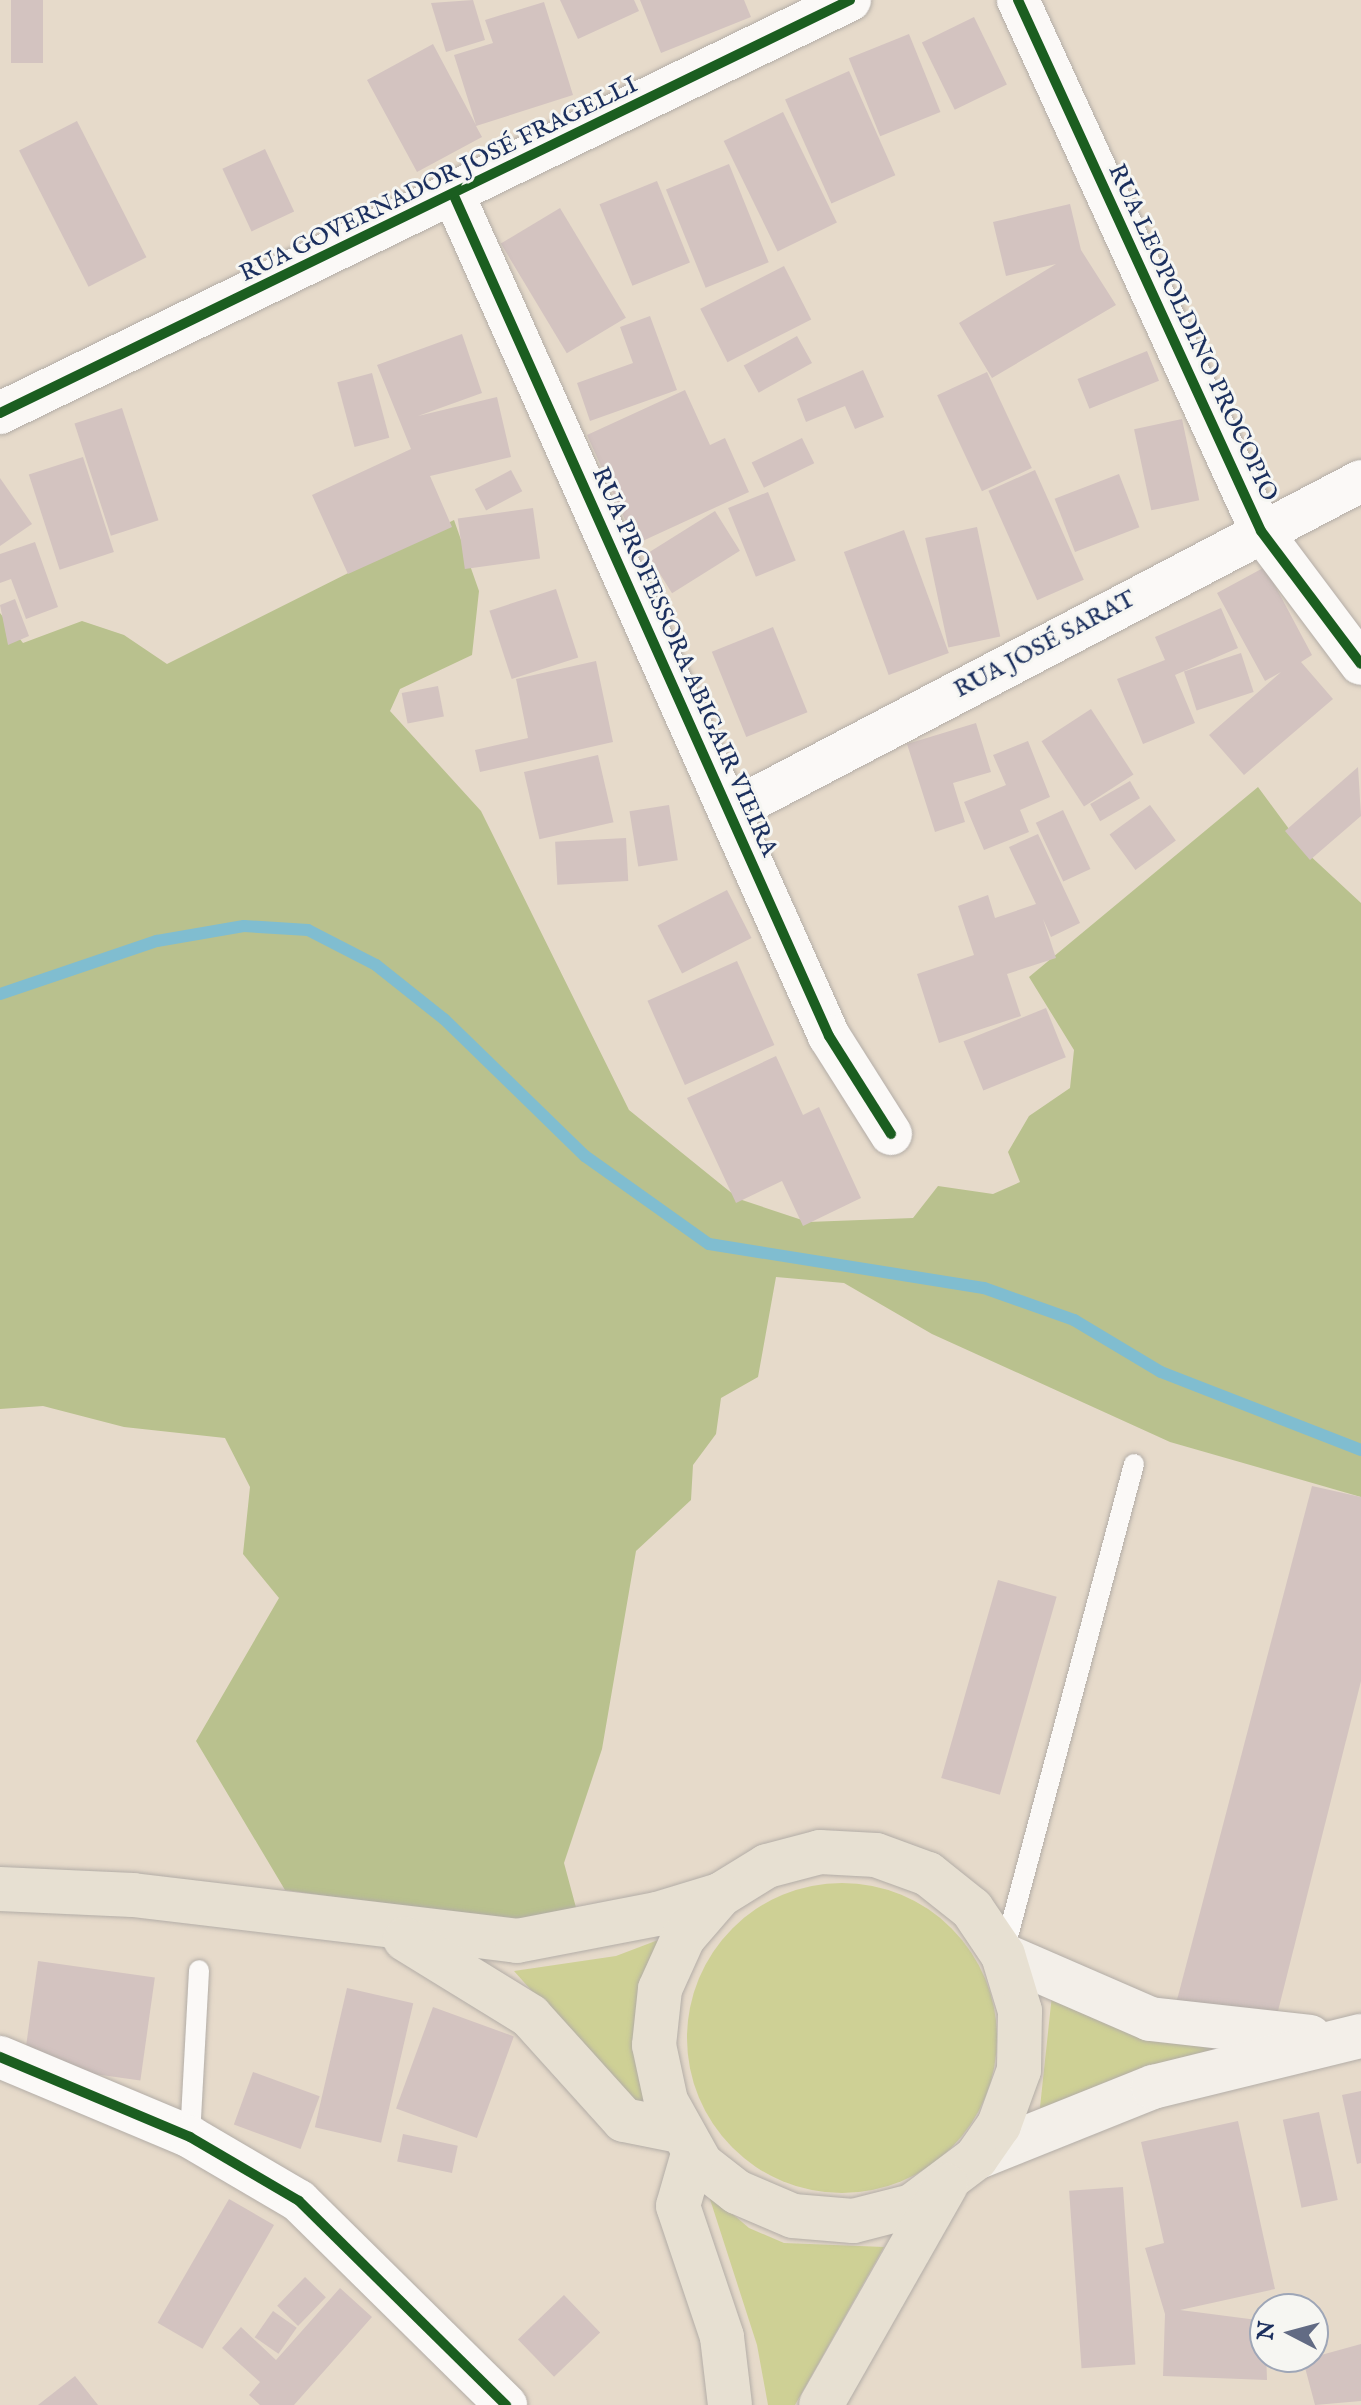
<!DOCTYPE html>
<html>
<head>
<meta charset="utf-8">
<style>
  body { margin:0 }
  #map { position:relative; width:1361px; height:2405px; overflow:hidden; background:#e6daca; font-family:"IM FELL English",serif }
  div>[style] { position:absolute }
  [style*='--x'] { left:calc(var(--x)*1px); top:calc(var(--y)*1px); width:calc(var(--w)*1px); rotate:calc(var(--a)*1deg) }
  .green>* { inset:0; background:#ced095 }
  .round { border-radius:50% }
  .forest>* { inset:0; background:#b9c18e }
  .stream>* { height:12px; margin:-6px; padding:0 6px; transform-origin:6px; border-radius:6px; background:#80bdd0 }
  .building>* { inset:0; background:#d3c3c0; transform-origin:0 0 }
  .roads { filter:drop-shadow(0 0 2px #b3ada7) drop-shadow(0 0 2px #b3ada7) }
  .lane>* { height:20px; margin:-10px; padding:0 10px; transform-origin:10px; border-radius:10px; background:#fbf9f7 }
  .street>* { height:42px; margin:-21px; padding:0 21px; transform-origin:21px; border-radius:21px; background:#fbf9f7 }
  .secondary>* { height:44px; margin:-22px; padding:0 22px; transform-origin:22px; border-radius:22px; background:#f3efe9 }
  .primary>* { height:44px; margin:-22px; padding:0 22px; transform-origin:22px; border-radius:22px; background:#e7e0d2 }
  .cycleway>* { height:10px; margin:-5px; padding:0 5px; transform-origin:5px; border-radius:5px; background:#1b5e20 }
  span { translate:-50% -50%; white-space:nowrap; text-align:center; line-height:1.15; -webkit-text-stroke:6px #f6f6f2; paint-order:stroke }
  .street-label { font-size:24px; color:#1b2f5e }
  .north { position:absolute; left:1249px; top:2293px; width:80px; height:80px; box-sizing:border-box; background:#f6f6f2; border:2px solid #9ea6b7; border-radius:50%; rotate:276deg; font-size:22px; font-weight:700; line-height:32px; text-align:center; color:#1b2f5e }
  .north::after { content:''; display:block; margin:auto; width:28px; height:36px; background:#626b84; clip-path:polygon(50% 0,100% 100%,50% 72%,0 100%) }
</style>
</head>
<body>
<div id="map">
  <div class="green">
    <div class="round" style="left:687px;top:1883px;width:310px;height:310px"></div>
    <div style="clip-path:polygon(666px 1937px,641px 2073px,645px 2118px,514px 1971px,616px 1956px)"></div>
    <div style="clip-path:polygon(1052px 1995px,1137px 2035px,1264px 2052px,1038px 2126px)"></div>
    <div style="clip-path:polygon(708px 2193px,749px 2228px,784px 2243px,884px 2247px,795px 2405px,768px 2405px,757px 2345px)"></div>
  </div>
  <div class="forest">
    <div style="clip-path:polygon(454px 520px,479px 591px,472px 655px,400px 689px,390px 711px,481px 811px,629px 1110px,739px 1199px,808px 1222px,913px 1218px,938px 1186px,993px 1194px,1020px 1182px,1008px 1152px,1029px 1116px,1070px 1088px,1074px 1050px,1029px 977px,1258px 787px,1306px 852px,1361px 903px,1361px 1497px,1170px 1442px,932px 1334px,844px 1283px,776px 1277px,758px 1377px,721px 1398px,716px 1434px,693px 1465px,691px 1500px,636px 1551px,602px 1749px,564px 1863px,578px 1915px,495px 1920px,285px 1890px,196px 1741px,279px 1598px,243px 1554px,250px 1487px,225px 1438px,124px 1427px,43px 1406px,0 1409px,0 613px,23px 643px,82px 621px,124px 635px,167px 664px)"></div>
  </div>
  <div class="stream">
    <div style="--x:0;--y:994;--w:166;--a:-18.7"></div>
    <div style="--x:157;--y:941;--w:88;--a:-9.8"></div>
    <div style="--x:244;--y:926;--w:64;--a:3.6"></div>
    <div style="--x:308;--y:930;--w:76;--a:27.2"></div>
    <div style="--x:376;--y:965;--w:87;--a:38.5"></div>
    <div style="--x:444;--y:1019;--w:197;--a:44.2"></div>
    <div style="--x:585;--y:1156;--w:152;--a:35.4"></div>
    <div style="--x:709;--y:1244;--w:278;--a:9.1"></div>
    <div style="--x:984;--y:1288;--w:96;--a:19.6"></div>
    <div style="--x:1074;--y:1320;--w:101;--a:30.9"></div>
    <div style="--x:1161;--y:1372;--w:215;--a:21.3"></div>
  </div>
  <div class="building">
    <div style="left:11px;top:0;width:32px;height:63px"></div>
    <div style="clip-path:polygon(473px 0,485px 40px,446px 52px,431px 3px)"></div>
    <div style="clip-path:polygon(560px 0,634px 0,639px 11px,578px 39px)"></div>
    <div style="clip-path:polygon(640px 0,744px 0,751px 17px,661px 53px)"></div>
    <div style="clip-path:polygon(544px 2px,573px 95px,476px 126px,482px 137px,417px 172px,367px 80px,433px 44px,476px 125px,454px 55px,493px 43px,485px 20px)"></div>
    <div style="left:974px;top:17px;width:75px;height:58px;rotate:64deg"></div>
    <div style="left:909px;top:34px;width:84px;height:65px;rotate:68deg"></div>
    <div style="left:849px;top:71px;width:114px;height:70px;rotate:66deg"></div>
    <div style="left:783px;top:112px;width:123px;height:66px;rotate:64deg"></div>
    <div style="left:77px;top:121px;width:153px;height:65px;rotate:63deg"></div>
    <div style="left:265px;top:149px;width:69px;height:47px;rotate:65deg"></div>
    <div style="left:729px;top:164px;width:106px;height:68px;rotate:68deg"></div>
    <div style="left:657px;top:181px;width:88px;height:62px;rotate:68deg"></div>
    <div style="clip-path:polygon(1070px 204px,1081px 250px,1116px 305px,992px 378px,959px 323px,1056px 264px,1006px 276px,993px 222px)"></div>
    <div style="left:560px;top:208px;width:128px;height:69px;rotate:59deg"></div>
    <div style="left:784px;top:266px;width:60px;height:94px;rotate:63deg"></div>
    <div style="clip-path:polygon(650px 316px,677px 390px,590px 421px,577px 383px,633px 363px,620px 327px)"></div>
    <div style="clip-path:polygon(462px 334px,482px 393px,418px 416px,497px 397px,511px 457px,430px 476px,452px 527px,348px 574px,312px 495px,411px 449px,377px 365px)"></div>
    <div style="left:797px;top:336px;width:31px;height:61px;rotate:61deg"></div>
    <div style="left:1147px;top:351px;width:32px;height:75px;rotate:68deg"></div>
    <div style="clip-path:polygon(863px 370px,884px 417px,855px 429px,845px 406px,806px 422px,797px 399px)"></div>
    <div style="left:987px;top:372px;width:106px;height:55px;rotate:65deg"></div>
    <div style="left:372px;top:373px;width:67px;height:36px;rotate:75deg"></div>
    <div style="clip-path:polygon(685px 390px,710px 445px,725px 438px,749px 492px,636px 544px,587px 435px)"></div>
    <div style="left:122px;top:408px;width:118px;height:50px;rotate:72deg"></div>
    <div style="left:1182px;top:419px;width:83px;height:49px;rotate:78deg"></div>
    <div style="left:802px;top:438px;width:28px;height:56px;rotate:64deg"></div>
    <div style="left:83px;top:457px;width:100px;height:57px;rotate:72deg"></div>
    <div style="left:511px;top:470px;width:24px;height:41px;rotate:62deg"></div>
    <div style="left:1035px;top:470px;width:120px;height:51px;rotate:66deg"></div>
    <div style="left:1119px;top:474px;width:57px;height:69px;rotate:69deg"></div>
    <div style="clip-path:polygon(0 478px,32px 524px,0 546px)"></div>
    <div style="left:768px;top:492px;width:74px;height:43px;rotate:68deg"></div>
    <div style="left:533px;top:508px;width:51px;height:76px;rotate:82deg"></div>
    <div style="left:715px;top:511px;width:47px;height:80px;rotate:58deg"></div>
    <div style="left:977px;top:527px;width:112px;height:53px;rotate:78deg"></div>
    <div style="left:904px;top:530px;width:131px;height:64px;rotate:70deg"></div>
    <div style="clip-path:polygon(35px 542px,58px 607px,26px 619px,11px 579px,0 583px,0 554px)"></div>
    <div style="clip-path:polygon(1265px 567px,1312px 655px,1301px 662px,1333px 699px,1244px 775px,1209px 735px,1281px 672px,1265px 681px,1217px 593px)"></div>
    <div style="left:556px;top:589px;width:72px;height:70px;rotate:72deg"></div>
    <div style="clip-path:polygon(15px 599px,29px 636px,8px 645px,0 605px)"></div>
    <div style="clip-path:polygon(1221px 608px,1238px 648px,1175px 675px,1195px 723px,1143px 744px,1117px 679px,1165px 660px,1155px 637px)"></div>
    <div style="left:773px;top:627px;width:92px;height:66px;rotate:68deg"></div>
    <div style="left:1241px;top:653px;width:41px;height:60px;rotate:72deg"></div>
    <div style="clip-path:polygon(596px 661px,613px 742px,480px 772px,475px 750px,528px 738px,516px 679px)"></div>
    <div style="left:438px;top:686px;width:31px;height:37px;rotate:79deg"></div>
    <div style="left:1091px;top:709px;width:78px;height:59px;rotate:57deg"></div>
    <div style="clip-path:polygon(976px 723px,991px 772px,953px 783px,965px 822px,935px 832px,907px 744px)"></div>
    <div style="clip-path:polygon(1028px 741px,1050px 797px,1020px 810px,1029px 832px,984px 850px,964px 802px,1006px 785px,993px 755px)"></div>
    <div style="left:598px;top:755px;width:69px;height:76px;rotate:77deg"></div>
    <div style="clip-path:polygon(1358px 767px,1361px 816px,1310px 860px,1285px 831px)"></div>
    <div style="left:1130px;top:781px;width:20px;height:46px;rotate:60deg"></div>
    <div style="left:669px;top:805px;width:56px;height:40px;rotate:81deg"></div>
    <div style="left:1150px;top:805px;width:44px;height:50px;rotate:54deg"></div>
    <div style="left:1063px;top:810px;width:65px;height:30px;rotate:65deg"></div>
    <div style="clip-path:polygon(1038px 834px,1080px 923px,1051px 937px,1043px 919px,1056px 958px,1007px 974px,1021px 1016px,939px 1043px,917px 974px,974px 955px,958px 906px,988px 895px,995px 918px,1036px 904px,1009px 847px)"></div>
    <div style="left:626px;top:838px;width:43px;height:71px;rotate:87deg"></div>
    <div style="left:727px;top:890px;width:54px;height:78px;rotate:63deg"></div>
    <div style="left:737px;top:961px;width:92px;height:98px;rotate:66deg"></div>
    <div style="left:1046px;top:1008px;width:53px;height:89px;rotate:68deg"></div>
    <div style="clip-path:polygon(776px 1056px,803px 1115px,819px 1107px,861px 1198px,803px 1226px,782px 1181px,736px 1203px,687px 1098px)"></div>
    <div style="clip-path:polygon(1312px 1486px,1361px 1497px,1361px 1681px,1277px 2015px,1177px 2000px)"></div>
    <div style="left:998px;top:1580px;width:61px;height:206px;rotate:16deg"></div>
    <div style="left:38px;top:1961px;width:118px;height:104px;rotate:8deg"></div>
    <div style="left:347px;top:1988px;width:68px;height:143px;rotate:13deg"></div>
    <div style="left:433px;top:2007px;width:86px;height:108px;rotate:20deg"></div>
    <div style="left:253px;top:2072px;width:71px;height:56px;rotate:20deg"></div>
    <div style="clip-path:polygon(1361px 2091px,1361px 2163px,1357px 2164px,1342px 2095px)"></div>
    <div style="left:1319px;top:2112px;width:90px;height:37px;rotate:78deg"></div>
    <div style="clip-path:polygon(1238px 2121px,1275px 2289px,1180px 2310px,1265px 2321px,1267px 2380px,1163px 2376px,1165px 2314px,1145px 2248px,1164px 2243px,1141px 2142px)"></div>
    <div style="left:403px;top:2134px;width:56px;height:28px;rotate:12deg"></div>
    <div style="left:1123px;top:2187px;width:178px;height:54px;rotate:86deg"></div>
    <div style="left:229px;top:2199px;width:52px;height:143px;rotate:30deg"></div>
    <div style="left:305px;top:2277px;width:29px;height:40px;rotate:44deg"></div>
    <div style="clip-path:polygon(340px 2288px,372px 2317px,294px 2405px,260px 2405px,249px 2395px,260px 2382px,222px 2348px,241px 2327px,276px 2360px)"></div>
    <div style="left:564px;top:2295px;width:52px;height:64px;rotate:46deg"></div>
    <div style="left:273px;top:2311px;width:29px;height:32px;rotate:35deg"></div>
    <div style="clip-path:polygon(1361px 2344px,1361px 2401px,1315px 2405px,1303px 2360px)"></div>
    <div style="clip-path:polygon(75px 2376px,98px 2405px,38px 2405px)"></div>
  </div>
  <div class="roads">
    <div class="lane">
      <div style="--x:1004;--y:1951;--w:504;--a:-75.05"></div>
      <div style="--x:190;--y:2137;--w:167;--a:-86.9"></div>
    </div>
    <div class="street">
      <div style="--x:1018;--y:0;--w:584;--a:65.41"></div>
      <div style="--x:1261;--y:531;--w:166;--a:53.1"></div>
      <div style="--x:455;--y:198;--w:918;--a:65.95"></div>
      <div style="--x:829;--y:1036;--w:116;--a:57.7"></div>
      <div style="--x:0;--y:413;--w:945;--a:-25.91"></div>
      <div style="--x:729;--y:812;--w:713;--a:-27.64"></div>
      <div style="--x:0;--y:2057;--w:206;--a:22.8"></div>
      <div style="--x:190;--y:2137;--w:126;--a:30.4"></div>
      <div style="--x:299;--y:2201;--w:291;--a:44.6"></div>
    </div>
    <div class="secondary">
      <div style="--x:1003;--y:1955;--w:160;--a:23.5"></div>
      <div style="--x:1150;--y:2019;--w:161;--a:6.4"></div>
      <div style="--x:976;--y:2158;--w:191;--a:-21.9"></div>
      <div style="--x:1153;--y:2087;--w:214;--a:-13.8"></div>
    </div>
    <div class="primary">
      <div style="--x:0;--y:1889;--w:133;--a:2.6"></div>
      <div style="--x:133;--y:1895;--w:387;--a:6.8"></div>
      <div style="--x:517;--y:1941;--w:143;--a:-10.9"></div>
      <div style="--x:657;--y:1914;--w:66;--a:-16.8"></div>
      <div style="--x:720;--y:1895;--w:55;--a:-31.7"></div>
      <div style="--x:767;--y:1866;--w:55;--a:-14.8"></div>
      <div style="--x:820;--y:1852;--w:56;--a:3.1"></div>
      <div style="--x:876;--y:1855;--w:55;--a:20.1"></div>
      <div style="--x:928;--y:1874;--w:56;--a:38.5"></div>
      <div style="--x:972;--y:1909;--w:55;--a:56"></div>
      <div style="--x:1003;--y:1955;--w:59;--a:73.1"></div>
      <div style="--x:1020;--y:2011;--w:59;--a:91"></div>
      <div style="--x:1019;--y:2070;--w:59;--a:110"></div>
      <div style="--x:999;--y:2125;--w:40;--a:124.9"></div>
      <div style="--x:976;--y:2158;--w:80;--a:143.1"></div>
      <div style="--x:912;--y:2206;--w:61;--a:165.7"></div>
      <div style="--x:853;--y:2221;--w:60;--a:-175.2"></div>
      <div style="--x:793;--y:2216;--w:61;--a:-156.8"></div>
      <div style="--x:737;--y:2192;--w:46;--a:-142.1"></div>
      <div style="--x:701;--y:2164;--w:72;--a:-119.1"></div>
      <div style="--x:666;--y:2101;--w:57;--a:-102.1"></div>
      <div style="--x:654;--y:2045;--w:56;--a:-83.9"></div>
      <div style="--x:660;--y:1989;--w:56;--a:-65.7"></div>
      <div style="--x:683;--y:1938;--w:57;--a:-49.3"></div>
      <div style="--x:405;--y:1939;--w:147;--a:31.6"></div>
      <div style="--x:530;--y:2016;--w:140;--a:47.9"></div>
      <div style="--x:624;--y:2120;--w:56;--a:11.3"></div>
      <div style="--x:693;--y:2154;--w:54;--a:106.1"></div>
      <div style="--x:678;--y:2206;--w:138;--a:71.4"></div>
      <div style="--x:722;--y:2337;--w:68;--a:83.3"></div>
      <div style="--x:821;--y:2405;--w:253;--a:-60.4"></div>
    </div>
  </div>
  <div class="cycleway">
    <div style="--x:1018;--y:0;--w:584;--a:65.41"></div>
    <div style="--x:1261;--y:531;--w:166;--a:53.1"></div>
    <div style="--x:455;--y:198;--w:918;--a:65.95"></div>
    <div style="--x:829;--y:1036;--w:116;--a:57.7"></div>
    <div style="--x:0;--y:413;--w:945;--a:-25.91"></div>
    <div style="--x:0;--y:2057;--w:206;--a:22.8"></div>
    <div style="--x:190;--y:2137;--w:126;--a:30.4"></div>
    <div style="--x:299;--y:2201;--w:291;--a:44.6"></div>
  </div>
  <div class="street-label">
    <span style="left:439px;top:180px;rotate:-26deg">RUA GOVERNADOR JOSÉ FRAGELLI</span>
    <span style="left:1192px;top:333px;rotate:65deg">RUA LEOPOLDINO PROCOPIO</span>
    <span style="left:1045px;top:645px;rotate:-28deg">RUA JOSÉ SARAT</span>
    <span style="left:684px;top:662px;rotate:66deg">RUA PROFESSORA ABIGAIR VIEIRA</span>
  </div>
  <div class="north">N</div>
</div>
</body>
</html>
